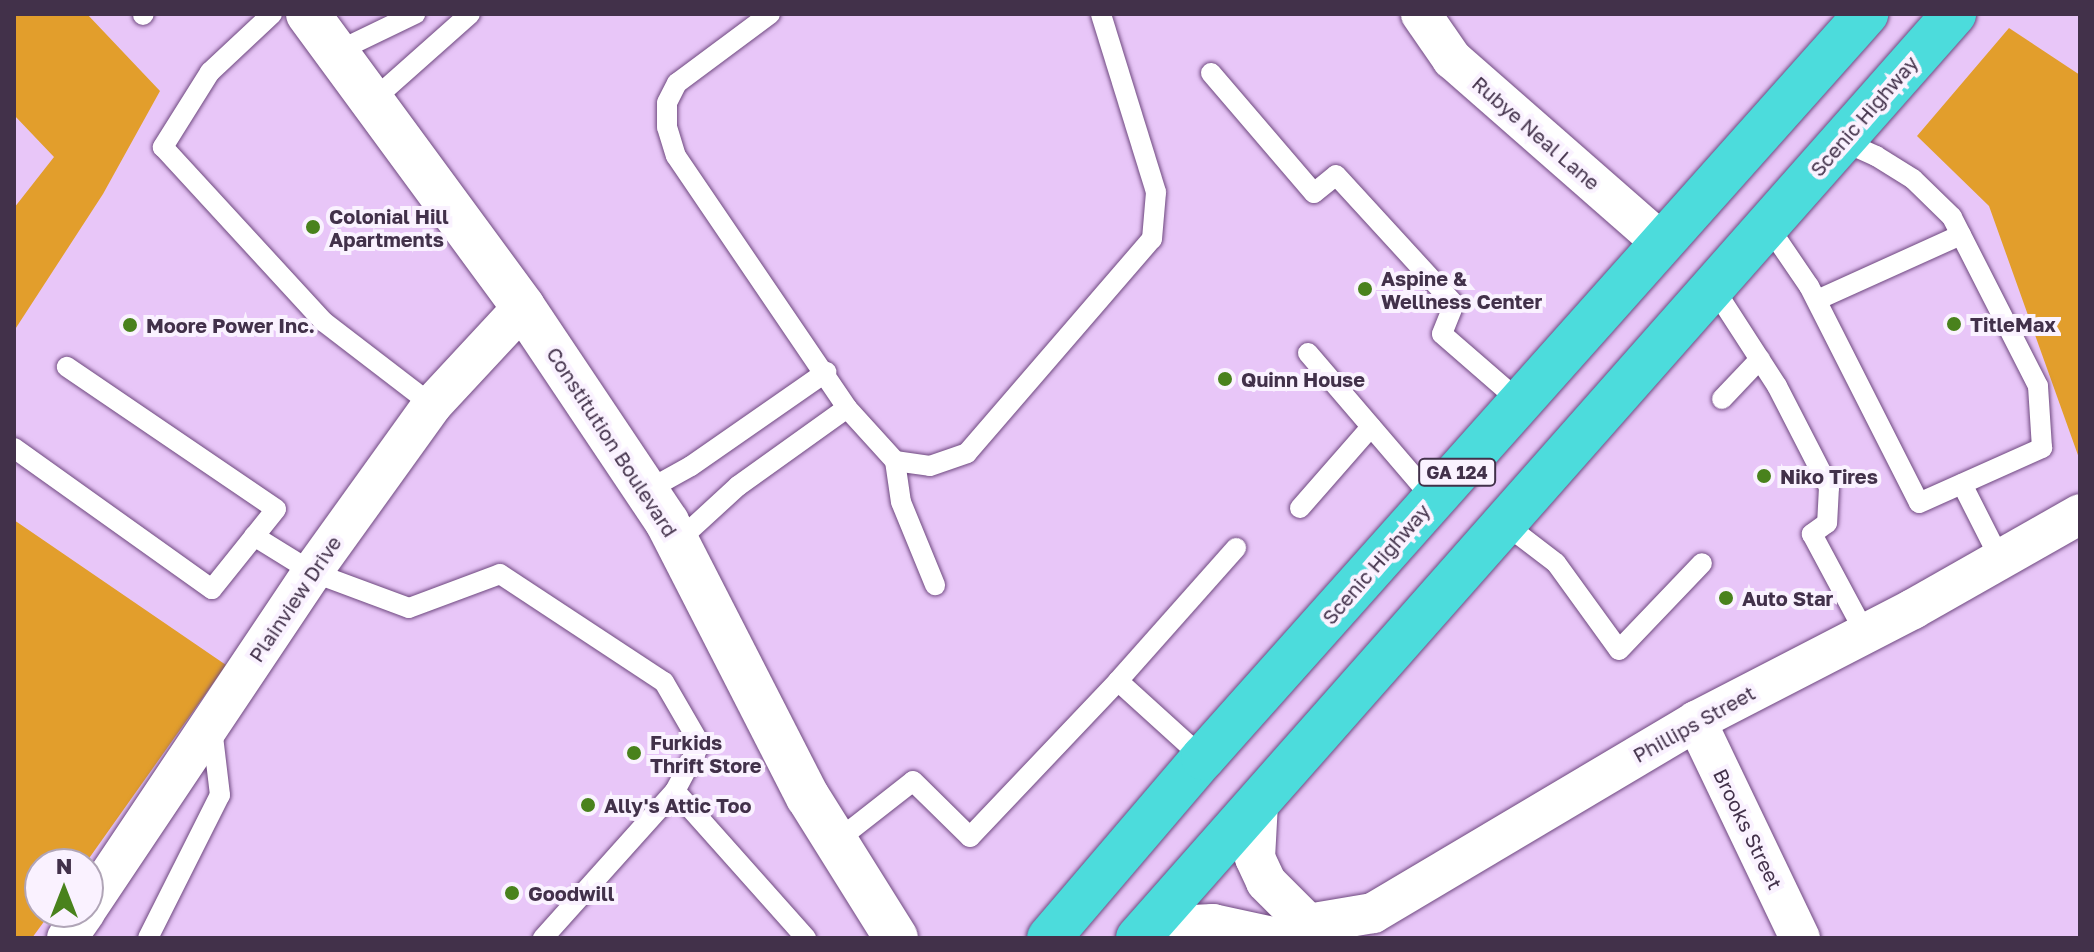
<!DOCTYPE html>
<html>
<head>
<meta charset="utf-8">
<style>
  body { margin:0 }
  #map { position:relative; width:2094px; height:952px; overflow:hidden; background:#e8c6f8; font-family:"Golos Text",sans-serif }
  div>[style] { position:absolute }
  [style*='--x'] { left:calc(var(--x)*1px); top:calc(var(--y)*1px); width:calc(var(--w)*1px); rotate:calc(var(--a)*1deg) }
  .green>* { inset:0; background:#e29e2c }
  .roads { filter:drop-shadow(0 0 2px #6e487f) drop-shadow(0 0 2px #6e487f) }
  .service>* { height:20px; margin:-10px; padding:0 10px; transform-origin:10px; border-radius:10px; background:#fff }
  .minor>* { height:40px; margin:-20px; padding:0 20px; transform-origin:20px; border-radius:20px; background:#fff }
  .tertiary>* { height:44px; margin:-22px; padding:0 22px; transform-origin:22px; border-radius:22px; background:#fff }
  .trunk>* { height:44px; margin:-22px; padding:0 22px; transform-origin:22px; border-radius:22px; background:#4cdcdc }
  .dots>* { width:22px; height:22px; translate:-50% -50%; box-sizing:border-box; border:4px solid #faf2ff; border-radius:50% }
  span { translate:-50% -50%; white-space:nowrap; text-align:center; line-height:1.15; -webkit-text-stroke:8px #faf2ff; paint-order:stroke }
  .shield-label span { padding:2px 6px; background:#faf2ff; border:2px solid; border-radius:6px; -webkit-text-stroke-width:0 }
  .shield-label { font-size:18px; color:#42314a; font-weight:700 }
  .street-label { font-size:20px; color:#42314a }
  .poi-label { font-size:20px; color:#42314a; font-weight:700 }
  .left { translate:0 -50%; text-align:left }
  .frame { position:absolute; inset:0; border:16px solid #42314a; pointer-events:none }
  .north { position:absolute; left:24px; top:848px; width:80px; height:80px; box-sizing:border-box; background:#faf2ff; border:2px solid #b0a5b7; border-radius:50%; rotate:0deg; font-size:22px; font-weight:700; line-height:32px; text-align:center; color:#42314a }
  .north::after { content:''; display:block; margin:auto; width:28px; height:36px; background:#49821c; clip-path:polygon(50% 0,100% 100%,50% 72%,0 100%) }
</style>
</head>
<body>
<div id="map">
  <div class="green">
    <div style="clip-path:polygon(14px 14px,87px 14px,160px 91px,103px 194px,14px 331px,14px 208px,54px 157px,14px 115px)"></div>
    <div style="clip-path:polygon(2009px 28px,2080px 75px,2079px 458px,1989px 206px,1917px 136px)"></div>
    <div style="clip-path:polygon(14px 520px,226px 665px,85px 864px,40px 864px,40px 912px,51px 912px,32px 938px,14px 938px)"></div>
  </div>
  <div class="roads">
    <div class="service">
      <div style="--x:272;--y:14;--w:85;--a:136.9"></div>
      <div style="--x:210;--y:72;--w:89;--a:122.1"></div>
      <div style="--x:163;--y:147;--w:238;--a:47.4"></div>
      <div style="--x:324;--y:322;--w:136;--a:37.5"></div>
      <div style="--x:770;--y:14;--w:116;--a:143.4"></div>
      <div style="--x:677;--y:83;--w:22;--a:117"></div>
      <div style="--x:667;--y:103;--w:24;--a:90"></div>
      <div style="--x:667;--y:127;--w:30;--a:73"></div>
      <div style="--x:676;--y:156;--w:305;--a:55.8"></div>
      <div style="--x:847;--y:408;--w:72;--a:47.8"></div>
      <div style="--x:895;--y:461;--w:35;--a:8"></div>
      <div style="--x:930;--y:466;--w:39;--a:-19"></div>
      <div style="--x:967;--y:453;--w:283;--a:-49.2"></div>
      <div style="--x:1152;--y:239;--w:47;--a:-85.1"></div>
      <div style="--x:1156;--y:192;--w:186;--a:-107.2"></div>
      <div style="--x:143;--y:15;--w:1;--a:-45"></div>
      <div style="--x:336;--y:52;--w:88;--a:-25.7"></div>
      <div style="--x:1211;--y:73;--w:158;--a:49.4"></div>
      <div style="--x:1314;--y:193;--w:28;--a:-39"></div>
      <div style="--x:1336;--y:175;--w:175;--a:47.5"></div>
      <div style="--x:1454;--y:304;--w:32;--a:112"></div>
      <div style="--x:1442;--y:334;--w:102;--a:41"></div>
      <div style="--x:372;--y:101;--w:131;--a:-41.6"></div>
      <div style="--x:1768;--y:226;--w:73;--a:55.7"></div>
      <div style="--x:1809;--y:286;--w:243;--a:63.1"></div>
      <div style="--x:1919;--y:503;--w:135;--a:-24.1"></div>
      <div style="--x:2042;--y:448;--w:62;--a:-93.7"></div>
      <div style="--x:2038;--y:386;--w:190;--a:-117"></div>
      <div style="--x:1952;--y:217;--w:54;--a:-135.7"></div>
      <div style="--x:1913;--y:179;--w:44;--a:-148.1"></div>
      <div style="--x:1876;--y:156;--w:37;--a:-156"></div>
      <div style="--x:1713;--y:287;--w:118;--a:57.1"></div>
      <div style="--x:1777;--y:386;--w:114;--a:62.8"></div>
      <div style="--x:1829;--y:487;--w:36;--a:93"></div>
      <div style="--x:1827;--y:523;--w:19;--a:144"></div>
      <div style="--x:1812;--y:534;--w:112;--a:61.8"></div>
      <div style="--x:1817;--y:300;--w:158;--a:-24.3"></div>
      <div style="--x:1308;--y:353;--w:192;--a:49.4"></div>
      <div style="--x:1722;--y:399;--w:55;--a:-46.5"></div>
      <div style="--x:14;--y:448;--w:243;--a:35.5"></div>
      <div style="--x:212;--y:589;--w:102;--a:-51.3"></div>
      <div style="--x:276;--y:509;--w:253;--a:-145.8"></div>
      <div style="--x:895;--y:461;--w:41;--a:81.7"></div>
      <div style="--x:901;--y:502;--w:90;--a:67.7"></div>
      <div style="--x:1962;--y:484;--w:84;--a:63.1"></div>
      <div style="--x:646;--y:491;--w:51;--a:-29.1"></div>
      <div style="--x:691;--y:466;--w:165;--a:-34.8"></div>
      <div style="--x:1300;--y:508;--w:108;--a:-48.8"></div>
      <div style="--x:1505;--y:524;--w:64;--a:37.4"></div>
      <div style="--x:1556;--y:563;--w:107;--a:54.1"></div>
      <div style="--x:1619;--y:650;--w:120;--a:-46.3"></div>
      <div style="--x:254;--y:536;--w:68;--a:31.8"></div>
      <div style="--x:312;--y:572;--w:103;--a:20.4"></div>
      <div style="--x:409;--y:608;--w:97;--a:-20.5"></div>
      <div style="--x:500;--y:574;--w:196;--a:33.4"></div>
      <div style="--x:664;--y:682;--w:72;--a:59.9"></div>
      <div style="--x:700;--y:744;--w:53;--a:118"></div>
      <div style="--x:675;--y:791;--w:198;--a:131.9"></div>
      <div style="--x:677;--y:542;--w:83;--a:-42.6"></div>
      <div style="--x:738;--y:486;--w:134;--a:-35.6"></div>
      <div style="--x:1118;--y:681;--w:178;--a:-48.4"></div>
      <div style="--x:675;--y:791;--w:197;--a:48.3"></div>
      <div style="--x:834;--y:843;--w:100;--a:-38.1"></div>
      <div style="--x:913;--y:781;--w:80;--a:44.5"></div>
      <div style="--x:970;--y:837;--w:215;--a:-46.5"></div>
      <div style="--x:1118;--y:681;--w:115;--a:42.2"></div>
      <div style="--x:148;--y:938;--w:160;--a:-63.3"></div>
      <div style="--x:220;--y:795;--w:67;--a:-96.8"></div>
    </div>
    <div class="minor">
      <div style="--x:1421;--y:14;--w:55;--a:55.4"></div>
      <div style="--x:1452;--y:59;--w:279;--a:41.2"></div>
      <div style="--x:1696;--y:721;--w:241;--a:64.4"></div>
      <div style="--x:1258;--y:803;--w:55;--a:93.1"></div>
      <div style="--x:1255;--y:858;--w:26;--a:65"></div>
      <div style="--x:1266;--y:882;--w:59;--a:45"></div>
      <div style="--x:88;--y:907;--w:403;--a:-56.2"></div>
      <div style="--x:312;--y:572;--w:206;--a:-54.3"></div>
      <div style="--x:432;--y:405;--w:134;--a:-47.1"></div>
      <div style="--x:67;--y:938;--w:32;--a:-55"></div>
      <div style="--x:1146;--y:938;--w:49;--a:-15.5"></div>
      <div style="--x:1193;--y:925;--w:20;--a:-3"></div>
      <div style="--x:1213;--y:924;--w:66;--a:12.3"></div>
      <div style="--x:1277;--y:938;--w:34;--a:-24"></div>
      <div style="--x:1308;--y:924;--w:66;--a:-9.6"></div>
      <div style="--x:1373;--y:913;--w:376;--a:-30.7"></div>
      <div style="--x:1696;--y:721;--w:244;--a:-27.3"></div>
      <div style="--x:1913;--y:609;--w:192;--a:-29.6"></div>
    </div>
    <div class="tertiary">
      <div style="--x:308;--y:14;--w:363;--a:53.7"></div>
      <div style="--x:523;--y:307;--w:259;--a:56.2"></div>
      <div style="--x:667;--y:522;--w:309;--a:62.9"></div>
      <div style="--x:808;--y:797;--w:166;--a:58"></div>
    </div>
    <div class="trunk">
      <div style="--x:1049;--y:938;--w:237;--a:-49.5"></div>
      <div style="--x:1203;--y:758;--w:997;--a:-48.29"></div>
      <div style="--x:1138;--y:938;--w:1233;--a:-48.55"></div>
    </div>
  </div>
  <div class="dots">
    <div style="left:313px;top:227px;background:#49821c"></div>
    <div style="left:1365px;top:289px;background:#49821c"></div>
    <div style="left:1954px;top:324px;background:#49821c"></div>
    <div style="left:130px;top:325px;background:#49821c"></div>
    <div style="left:1225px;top:379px;background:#49821c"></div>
    <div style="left:1764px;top:476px;background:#49821c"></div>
    <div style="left:1726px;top:598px;background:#49821c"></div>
    <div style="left:634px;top:753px;background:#49821c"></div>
    <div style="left:588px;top:805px;background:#49821c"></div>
    <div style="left:512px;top:893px;background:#49821c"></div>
  </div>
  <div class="shield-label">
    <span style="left:1457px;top:472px">GA 124</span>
  </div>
  <div class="street-label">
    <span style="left:1864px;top:116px;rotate:-49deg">Scenic Highway</span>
    <span style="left:1536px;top:133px;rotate:41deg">Rubye Neal Lane</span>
    <span style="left:612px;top:442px;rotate:57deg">Constitution Boulevard</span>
    <span style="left:1376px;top:564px;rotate:-49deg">Scenic Highway</span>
    <span style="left:295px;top:599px;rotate:-56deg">Plainview Drive</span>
    <span style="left:1694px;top:724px;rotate:-29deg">Phillips Street</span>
    <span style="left:1748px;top:829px;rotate:64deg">Brooks Street</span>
  </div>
  <div class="poi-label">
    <span class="left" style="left:329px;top:228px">Colonial Hill<br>Apartments</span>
    <span class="left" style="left:1381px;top:290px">Aspine &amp;<br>Wellness Center</span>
    <span class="left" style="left:1970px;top:324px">TitleMax</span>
    <span class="left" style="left:146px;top:325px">Moore Power Inc.</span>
    <span class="left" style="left:1241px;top:379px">Quinn House</span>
    <span class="left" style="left:1780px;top:476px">Niko Tires</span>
    <span class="left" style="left:1742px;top:598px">Auto Star</span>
    <span class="left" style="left:650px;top:754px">Furkids<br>Thrift Store</span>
    <span class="left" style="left:604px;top:805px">Ally's Attic Too</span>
    <span class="left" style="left:528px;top:893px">Goodwill</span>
  </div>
  <div class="frame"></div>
  <div class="north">N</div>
</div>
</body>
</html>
